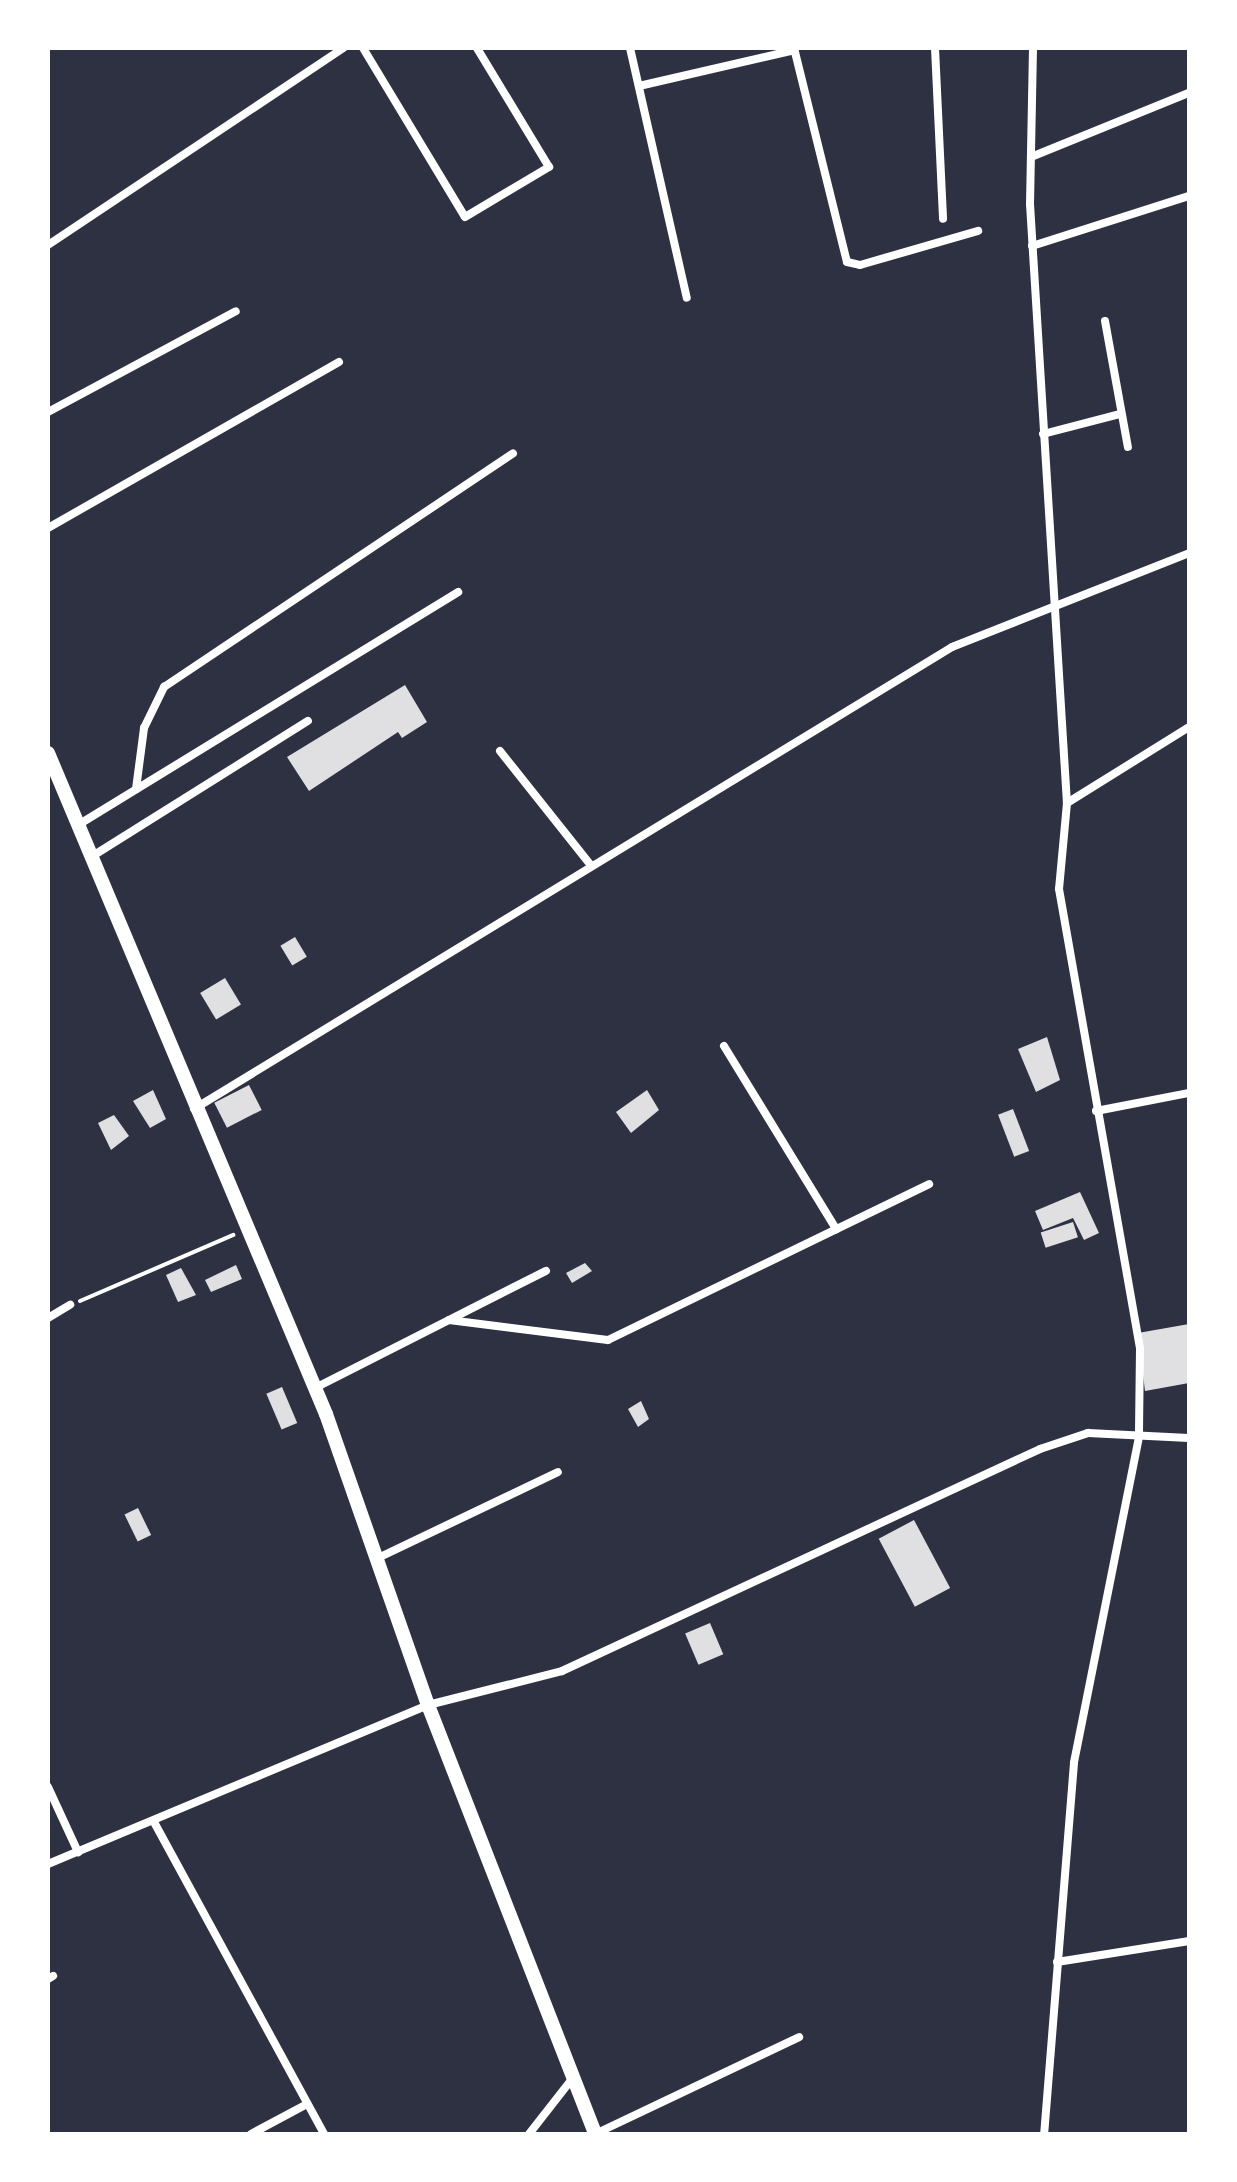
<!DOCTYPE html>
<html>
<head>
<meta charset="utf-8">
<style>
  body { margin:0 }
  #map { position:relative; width:1237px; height:2182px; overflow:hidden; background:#2d3142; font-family:"Golos Text",sans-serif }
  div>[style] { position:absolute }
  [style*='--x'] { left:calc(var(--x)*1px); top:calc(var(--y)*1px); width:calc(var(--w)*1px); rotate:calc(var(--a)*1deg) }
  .building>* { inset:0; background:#e0e0e3; transform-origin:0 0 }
  .path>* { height:4px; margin:-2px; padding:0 2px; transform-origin:2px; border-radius:2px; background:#fff }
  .minor>* { height:8px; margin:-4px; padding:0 4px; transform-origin:4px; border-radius:4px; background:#fff }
  .tertiary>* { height:14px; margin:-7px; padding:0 7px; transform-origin:7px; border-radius:7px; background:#fff }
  span { translate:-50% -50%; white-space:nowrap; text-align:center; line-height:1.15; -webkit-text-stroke:8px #fff; paint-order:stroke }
  .frame { position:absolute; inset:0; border:50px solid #fff; pointer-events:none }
</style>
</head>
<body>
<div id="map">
  <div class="building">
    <div style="clip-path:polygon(405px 685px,427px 722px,402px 738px,398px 732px,309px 791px,287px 757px)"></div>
    <div style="left:295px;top:937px;width:23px;height:17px;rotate:59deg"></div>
    <div style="left:225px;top:978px;width:31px;height:29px;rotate:59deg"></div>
    <div style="clip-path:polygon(1047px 1037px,1060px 1080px,1036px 1092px,1018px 1049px)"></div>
    <div style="left:249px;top:1085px;width:28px;height:39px;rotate:63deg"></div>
    <div style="clip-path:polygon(153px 1090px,166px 1119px,150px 1128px,133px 1101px)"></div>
    <div style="clip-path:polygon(647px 1090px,659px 1110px,631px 1133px,616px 1112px)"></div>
    <div style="left:1013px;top:1109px;width:45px;height:16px;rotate:69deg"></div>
    <div style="clip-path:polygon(114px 1115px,129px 1136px,111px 1150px,98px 1123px)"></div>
    <div style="clip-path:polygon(1080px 1192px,1099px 1233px,1084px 1240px,1073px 1218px,1043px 1230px,1035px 1211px)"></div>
    <div style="left:1073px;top:1222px;width:16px;height:34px;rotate:72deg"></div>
    <div style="clip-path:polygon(585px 1263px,592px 1271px,572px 1283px,566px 1273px)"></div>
    <div style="clip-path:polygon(236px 1265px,242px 1279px,211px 1292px,205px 1280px)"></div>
    <div style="clip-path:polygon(181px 1268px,196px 1295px,178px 1302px,166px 1275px)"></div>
    <div style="clip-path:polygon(1189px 1324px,1189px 1383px,1145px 1391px,1138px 1333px)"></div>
    <div style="left:282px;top:1387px;width:39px;height:17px;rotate:67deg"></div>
    <div style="clip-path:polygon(641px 1401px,649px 1419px,638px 1427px,628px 1409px)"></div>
    <div style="left:138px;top:1508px;width:30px;height:15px;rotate:64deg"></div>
    <div style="left:914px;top:1520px;width:77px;height:40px;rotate:62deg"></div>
    <div style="left:710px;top:1623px;width:34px;height:27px;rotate:67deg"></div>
  </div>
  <div class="path">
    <div style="--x:80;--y:1301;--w:167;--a:-23.3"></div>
  </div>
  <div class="minor">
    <div style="--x:363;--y:48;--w:197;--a:58.9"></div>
    <div style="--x:465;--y:217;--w:98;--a:-30.8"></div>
    <div style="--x:549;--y:167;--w:139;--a:-121.2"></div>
    <div style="--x:630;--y:48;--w:256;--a:77.2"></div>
    <div style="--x:794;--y:48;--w:220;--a:76.1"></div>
    <div style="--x:847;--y:262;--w:13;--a:13"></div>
    <div style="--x:860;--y:265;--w:123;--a:-16.1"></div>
    <div style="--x:935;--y:48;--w:171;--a:87.3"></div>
    <div style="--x:1033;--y:48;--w:156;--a:91.1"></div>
    <div style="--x:1030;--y:204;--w:600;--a:86.47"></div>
    <div style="--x:1067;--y:803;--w:86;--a:95.3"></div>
    <div style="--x:1059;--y:889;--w:467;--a:80"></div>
    <div style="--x:1140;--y:1349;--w:88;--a:90.7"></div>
    <div style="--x:1139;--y:1437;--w:332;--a:101.3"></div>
    <div style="--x:1074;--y:1763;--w:372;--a:94.6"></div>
    <div style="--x:639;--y:86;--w:160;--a:-13"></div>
    <div style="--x:1031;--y:157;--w:170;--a:-22.1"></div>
    <div style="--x:48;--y:245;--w:355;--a:-33.7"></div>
    <div style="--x:1032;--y:246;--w:165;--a:-17.7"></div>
    <div style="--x:1105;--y:321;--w:128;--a:79.7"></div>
    <div style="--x:48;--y:412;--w:213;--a:-28.2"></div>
    <div style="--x:1043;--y:434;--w:80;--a:-14.6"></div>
    <div style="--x:48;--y:528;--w:335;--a:-29.7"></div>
    <div style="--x:500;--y:751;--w:144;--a:51.5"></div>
    <div style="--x:136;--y:789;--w:62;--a:-82.5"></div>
    <div style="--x:144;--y:728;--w:46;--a:-64"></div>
    <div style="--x:164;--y:687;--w:420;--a:-33.8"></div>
    <div style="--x:1067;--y:803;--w:144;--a:-31.9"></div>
    <div style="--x:78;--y:825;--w:446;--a:-31.5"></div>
    <div style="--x:91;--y:857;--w:256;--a:-32.1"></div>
    <div style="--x:724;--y:1046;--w:215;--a:58.5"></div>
    <div style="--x:194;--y:1109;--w:888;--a:-31.36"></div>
    <div style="--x:952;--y:647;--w:255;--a:-21.6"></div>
    <div style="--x:1096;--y:1111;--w:95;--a:-11"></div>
    <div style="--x:48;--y:1318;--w:26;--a:-31"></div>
    <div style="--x:449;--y:1320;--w:160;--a:7.2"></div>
    <div style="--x:608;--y:1340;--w:357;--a:-25.9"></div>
    <div style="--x:315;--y:1388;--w:259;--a:-26.9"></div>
    <div style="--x:380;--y:1557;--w:197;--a:-25.5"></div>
    <div style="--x:48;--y:1787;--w:72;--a:65.2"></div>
    <div style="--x:154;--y:1822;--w:355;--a:61.4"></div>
    <div style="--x:48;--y:1864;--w:412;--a:-22.7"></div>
    <div style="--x:428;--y:1705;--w:138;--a:-14.2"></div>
    <div style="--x:562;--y:1671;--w:527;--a:-24.91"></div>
    <div style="--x:1040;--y:1449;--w:51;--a:-18.4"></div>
    <div style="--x:1088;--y:1433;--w:101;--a:2.8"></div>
    <div style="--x:1057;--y:1962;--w:134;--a:-9"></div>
    <div style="--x:48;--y:1979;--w:6;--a:-31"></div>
    <div style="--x:251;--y:2134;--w:61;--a:-28.2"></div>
    <div style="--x:529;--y:2134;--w:70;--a:-52"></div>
    <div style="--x:595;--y:2134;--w:226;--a:-25.4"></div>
  </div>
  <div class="tertiary">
    <div style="--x:48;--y:753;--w:717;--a:67.19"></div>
    <div style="--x:326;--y:1414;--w:308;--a:70.7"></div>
    <div style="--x:428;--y:1705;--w:460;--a:68.7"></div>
  </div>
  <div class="frame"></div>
</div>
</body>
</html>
